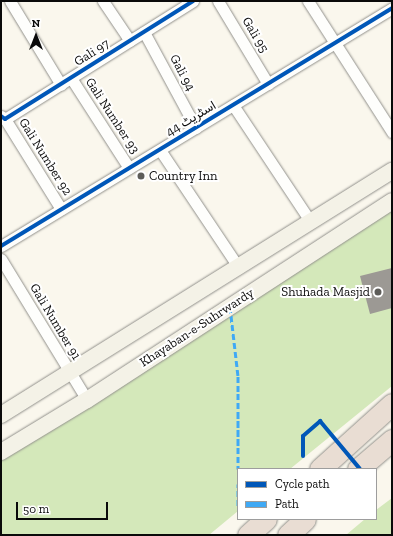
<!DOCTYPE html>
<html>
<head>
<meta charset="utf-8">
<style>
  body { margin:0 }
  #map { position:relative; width:393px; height:536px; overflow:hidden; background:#faf7ed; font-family:"Zilla Slab",Vazirmatn,serif }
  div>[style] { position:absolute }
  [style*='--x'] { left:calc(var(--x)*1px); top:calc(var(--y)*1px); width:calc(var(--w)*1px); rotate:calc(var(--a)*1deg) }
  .forest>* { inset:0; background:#d4e8ba }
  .building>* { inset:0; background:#9c9994 }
  .roads { filter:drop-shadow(0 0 1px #92918c) drop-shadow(0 0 1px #92918c) }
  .street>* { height:11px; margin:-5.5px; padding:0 5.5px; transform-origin:5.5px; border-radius:5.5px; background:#fefefc }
  .secondary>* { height:16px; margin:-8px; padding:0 8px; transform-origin:8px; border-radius:8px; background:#f4f2e7 }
  .highway>* { height:21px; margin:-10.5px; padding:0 10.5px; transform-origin:10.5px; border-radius:10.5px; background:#e9ddd3 }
  .quiet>* { height:3px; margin-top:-1.5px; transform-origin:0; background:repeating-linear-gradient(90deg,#3fa9f5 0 6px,transparent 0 9px) }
  .cycleway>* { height:4px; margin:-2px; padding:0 2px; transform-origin:2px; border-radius:2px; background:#0057b8 }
  .dots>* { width:11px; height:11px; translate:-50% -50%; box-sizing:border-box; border:2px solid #fff; border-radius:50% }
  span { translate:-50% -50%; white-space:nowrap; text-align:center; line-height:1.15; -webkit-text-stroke:4px #fff; paint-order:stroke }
  .street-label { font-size:13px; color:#0a0a0a }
  .poi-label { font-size:13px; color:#0a0a0a }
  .left { translate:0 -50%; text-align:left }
  .right { translate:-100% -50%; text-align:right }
  .frame { position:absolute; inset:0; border:2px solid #0a0a0a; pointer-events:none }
  .legend { position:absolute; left:237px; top:468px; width:140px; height:52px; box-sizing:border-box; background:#fff; border:1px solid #9d9d9d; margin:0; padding:5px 7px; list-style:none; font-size:12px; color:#0a0a0a }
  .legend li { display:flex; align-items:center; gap:8px; height:20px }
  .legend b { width:20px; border:1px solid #9d9d9d }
  .north { position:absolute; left:16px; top:16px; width:40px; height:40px; -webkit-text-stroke:3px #fff; paint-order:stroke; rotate:0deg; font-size:11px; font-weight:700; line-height:16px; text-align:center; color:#0a0a0a }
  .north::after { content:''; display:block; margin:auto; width:14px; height:18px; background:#0a0a0a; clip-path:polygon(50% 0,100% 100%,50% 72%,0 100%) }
  .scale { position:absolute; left:16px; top:502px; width:92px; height:18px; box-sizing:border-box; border:2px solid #0a0a0a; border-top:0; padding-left:5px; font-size:12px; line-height:14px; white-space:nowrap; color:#0a0a0a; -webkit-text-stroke:3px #fff; paint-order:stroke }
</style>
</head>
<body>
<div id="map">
  <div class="forest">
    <div style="clip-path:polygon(392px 210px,392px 386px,290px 469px,238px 469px,238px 511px,209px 535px,1px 535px,1px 455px)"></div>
    <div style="clip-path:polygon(392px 498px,392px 535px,346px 535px,365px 519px,376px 519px,376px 510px)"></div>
  </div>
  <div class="building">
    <div style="clip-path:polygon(392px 268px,392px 308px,370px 314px,360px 276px)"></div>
  </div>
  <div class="roads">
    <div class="street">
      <div style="--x:10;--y:1;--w:98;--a:58.7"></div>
      <div style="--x:103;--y:1;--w:48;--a:56"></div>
      <div style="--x:218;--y:1;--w:97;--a:58.9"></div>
      <div style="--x:308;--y:1;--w:156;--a:57.3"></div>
      <div style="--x:144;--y:32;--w:109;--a:61.6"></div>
      <div style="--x:71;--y:78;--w:107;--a:57.2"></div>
      <div style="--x:233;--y:105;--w:139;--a:56.4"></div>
      <div style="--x:1;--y:116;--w:5;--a:37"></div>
      <div style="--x:5;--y:119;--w:222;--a:-32.1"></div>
      <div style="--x:5;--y:119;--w:106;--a:58.1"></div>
      <div style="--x:160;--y:150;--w:142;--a:56.2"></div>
      <div style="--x:1;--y:246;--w:458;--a:-31.3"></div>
      <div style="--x:1;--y:259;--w:165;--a:58.6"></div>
    </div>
    <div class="secondary">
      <div style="--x:1;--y:415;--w:461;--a:-32"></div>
      <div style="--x:1;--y:452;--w:100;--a:-31.2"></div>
      <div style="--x:87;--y:400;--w:364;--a:-33.1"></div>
    </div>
    <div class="highway">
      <div style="--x:320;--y:469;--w:97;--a:-42.1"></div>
      <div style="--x:358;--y:469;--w:45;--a:-40.5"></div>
      <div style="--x:248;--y:535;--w:24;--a:-42"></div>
      <div style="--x:288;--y:535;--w:23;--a:-43"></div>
    </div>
  </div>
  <div class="quiet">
    <div style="--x:230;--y:307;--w:69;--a:83.4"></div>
    <div style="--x:238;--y:376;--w:93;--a:90"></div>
    <div style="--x:238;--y:506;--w:22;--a:-90"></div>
  </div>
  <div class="cycleway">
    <div style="--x:1;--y:116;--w:5;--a:37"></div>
    <div style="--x:5;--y:119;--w:222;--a:-32.1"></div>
    <div style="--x:1;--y:246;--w:458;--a:-31.3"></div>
    <div style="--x:303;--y:456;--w:20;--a:-90"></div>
    <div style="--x:303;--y:436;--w:23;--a:-41"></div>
    <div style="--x:320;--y:421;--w:62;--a:50.2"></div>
  </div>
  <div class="dots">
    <div style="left:141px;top:176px;background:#5e5d59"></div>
    <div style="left:378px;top:292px;background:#5e5d59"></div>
  </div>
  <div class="street-label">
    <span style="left:255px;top:35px;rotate:59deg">Gali 95</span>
    <span style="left:92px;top:53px;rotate:-32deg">Gali 97</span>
    <span style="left:182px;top:73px;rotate:62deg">Gali 94</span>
    <span style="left:112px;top:116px;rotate:57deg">Gali Number 93</span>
    <span style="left:191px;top:119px;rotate:-31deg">اسٹریٹ 44</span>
    <span style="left:45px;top:157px;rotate:58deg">Gali Number 92</span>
    <span style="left:55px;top:322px;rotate:59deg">Gali Number 91</span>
    <span style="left:197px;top:328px;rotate:-33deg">Khayaban-e-Suhrwardy</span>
  </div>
  <div class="poi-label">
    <span class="left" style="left:149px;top:176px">Country Inn</span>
    <span class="right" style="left:370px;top:292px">Shuhada Masjid</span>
  </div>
  <div class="frame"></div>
  <ul class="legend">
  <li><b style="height:5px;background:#0057b8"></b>Cycle path</li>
  <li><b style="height:5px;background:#3fa9f5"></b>Path</li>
  </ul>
  <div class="north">N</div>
  <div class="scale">50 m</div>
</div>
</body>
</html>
